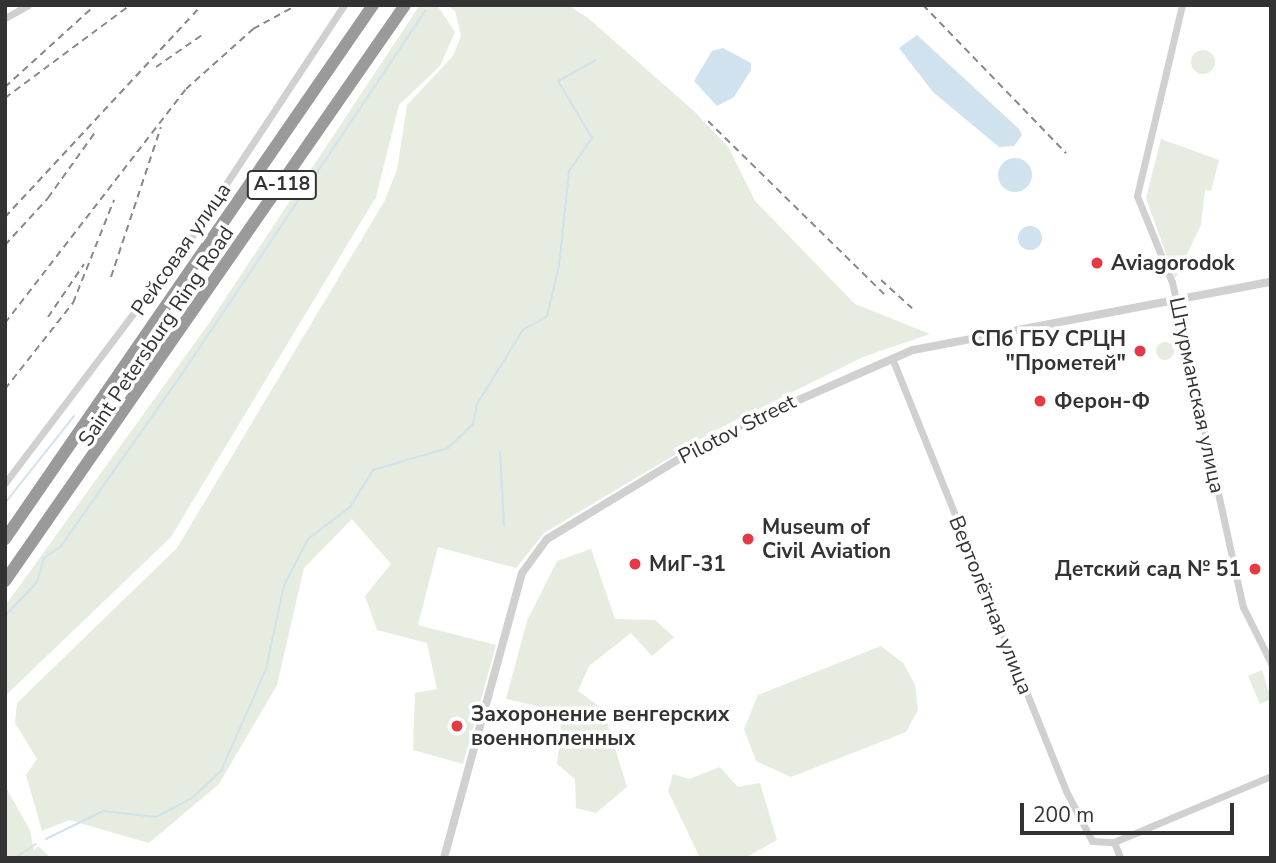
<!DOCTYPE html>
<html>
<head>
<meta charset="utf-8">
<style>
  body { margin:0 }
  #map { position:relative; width:1276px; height:863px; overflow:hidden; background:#fff; font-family:"Nunito Sans",sans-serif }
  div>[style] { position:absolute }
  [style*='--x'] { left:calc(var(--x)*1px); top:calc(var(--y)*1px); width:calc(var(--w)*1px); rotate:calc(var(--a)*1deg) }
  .green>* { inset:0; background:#e6ecdf }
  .round { border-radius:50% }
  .water>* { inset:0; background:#cfe2ee }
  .stream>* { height:2px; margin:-1px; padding:0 1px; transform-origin:1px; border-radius:1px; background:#cfe2ee }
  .minor>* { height:7px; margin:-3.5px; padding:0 3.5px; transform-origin:3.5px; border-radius:3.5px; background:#d0d0d0 }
  .tertiary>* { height:8px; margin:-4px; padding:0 4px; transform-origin:4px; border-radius:4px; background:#d0d0d0 }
  .motorway>* { height:12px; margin:-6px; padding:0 6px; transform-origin:6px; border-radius:6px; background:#9a9a9a }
  .rail>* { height:2px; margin-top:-1px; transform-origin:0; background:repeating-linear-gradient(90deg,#888 0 7px,transparent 0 12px) }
  .dots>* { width:19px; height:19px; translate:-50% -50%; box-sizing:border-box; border:4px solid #fff; border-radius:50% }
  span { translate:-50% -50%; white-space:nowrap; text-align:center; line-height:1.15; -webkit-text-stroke:7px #fff; paint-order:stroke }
  .shield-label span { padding:2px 5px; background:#fff; border:2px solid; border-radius:5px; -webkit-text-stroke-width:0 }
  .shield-label { font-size:19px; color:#333; font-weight:700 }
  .street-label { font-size:21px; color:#333 }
  .poi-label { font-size:21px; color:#333; font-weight:700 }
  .left { translate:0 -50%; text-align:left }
  .right { translate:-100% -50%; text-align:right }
  .frame { position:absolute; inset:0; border:7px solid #333; pointer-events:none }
  .scale { position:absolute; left:1020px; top:803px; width:214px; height:32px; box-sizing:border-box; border:4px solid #333; border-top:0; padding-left:9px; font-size:21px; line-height:24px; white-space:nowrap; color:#333; -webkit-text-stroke:5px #fff; paint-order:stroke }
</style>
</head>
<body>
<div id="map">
  <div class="green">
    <div style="clip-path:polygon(420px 5px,437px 5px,455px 32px,440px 66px,399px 105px,376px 197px,171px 537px,5px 696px,5px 606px,207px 326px)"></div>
    <div style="clip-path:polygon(447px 5px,568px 5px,588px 18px,694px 111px,729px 148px,755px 201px,855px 304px,930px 334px,863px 357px,716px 430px,544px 533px,516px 568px,438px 547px,418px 625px,496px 645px,463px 764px,413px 750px,415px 693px,437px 689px,427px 643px,377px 630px,365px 596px,391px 564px,352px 519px,304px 568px,277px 685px,219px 784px,149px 843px,69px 820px,42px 831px,26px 775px,37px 759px,15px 723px,17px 703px,177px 548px,384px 202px,397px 170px,407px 105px,453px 56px,461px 35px,455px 11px)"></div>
    <div class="round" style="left:1191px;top:50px;width:24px;height:24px"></div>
    <div style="clip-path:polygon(1161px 139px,1219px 160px,1211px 191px,1205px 190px,1201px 225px,1175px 279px,1146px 198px)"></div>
    <div class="round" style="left:1156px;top:342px;width:18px;height:18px"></div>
    <div style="clip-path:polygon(591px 549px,615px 619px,655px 620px,674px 637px,652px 656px,631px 633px,589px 666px,578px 691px,603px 709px,627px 787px,596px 813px,576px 808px,575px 779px,557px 764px,563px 712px,506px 699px,527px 621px,557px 561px)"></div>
    <div style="clip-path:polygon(881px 646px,904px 664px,915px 685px,918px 710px,906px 732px,791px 777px,756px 761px,744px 729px,758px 695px)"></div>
    <div style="clip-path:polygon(1262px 670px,1271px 699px,1260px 704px,1248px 676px)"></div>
    <div style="clip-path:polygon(720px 767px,738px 787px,760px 783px,777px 840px,745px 858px,700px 858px,668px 791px,673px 774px,689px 779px)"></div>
    <div style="clip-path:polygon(5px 786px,30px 830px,34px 851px,38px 846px,51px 858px,5px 858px)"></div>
  </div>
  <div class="water">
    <div style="clip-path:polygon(917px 35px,1019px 129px,1022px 135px,1014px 146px,999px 147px,933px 92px,899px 48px)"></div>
    <div style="clip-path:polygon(723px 48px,751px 63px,751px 70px,734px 97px,717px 106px,694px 81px,712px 51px)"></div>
    <div class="round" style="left:998px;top:158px;width:34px;height:34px"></div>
    <div class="round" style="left:1018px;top:226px;width:24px;height:24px"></div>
  </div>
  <div class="stream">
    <div style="--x:500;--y:452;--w:74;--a:86.9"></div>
    <div style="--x:5;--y:503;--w:111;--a:-51.6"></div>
    <div style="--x:5;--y:616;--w:47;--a:-46.7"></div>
    <div style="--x:37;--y:582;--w:25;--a:-74"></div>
    <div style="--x:44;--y:558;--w:21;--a:-35"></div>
    <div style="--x:61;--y:546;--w:210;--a:-54.9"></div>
    <div style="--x:182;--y:374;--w:437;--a:-56.2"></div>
    <div style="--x:46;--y:839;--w:64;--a:-26.2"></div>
    <div style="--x:103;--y:811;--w:53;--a:6.5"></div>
    <div style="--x:156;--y:817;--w:41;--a:-27.8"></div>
    <div style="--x:192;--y:798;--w:40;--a:-43"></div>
    <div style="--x:221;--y:771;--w:111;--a:-66.2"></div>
    <div style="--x:266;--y:669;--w:86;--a:-77.9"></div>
    <div style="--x:284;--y:585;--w:52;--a:-62.4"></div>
    <div style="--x:308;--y:539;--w:53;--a:-37.3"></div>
    <div style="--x:350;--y:507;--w:44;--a:-58.1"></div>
    <div style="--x:373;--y:470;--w:78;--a:-16.3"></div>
    <div style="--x:448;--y:448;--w:35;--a:-44"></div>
    <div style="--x:473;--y:424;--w:20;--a:-79"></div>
    <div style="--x:477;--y:404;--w:87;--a:-58.1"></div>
    <div style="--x:523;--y:330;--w:28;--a:-30"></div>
    <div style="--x:547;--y:316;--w:51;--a:-76.5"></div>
    <div style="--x:559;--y:266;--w:96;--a:-84"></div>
    <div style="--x:569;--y:171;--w:40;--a:-55.1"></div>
    <div style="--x:592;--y:138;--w:66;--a:-120.8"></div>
    <div style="--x:558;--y:81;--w:43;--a:-28.9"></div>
    <div style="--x:15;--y:858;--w:25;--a:-34"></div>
  </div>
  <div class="minor">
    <div style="--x:1182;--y:5;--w:196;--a:103.3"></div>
    <div style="--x:1137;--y:196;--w:93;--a:67.9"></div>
    <div style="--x:1172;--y:282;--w:333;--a:77.7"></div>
    <div style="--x:1243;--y:607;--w:63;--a:63.4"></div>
    <div style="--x:5;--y:18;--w:26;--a:-29"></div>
    <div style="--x:892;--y:358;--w:467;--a:68.1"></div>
    <div style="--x:1066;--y:791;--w:56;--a:62.5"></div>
    <div style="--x:1092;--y:841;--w:22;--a:3"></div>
    <div style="--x:1114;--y:842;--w:170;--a:-22.8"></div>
    <div style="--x:5;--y:483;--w:312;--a:-52.9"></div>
    <div style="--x:193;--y:234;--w:274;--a:-56.6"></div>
    <div style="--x:1114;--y:842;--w:17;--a:69"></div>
  </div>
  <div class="tertiary">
    <div style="--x:444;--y:858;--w:295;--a:-74.7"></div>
    <div style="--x:522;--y:573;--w:42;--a:-53.7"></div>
    <div style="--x:547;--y:539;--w:201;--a:-31.2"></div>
    <div style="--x:719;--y:435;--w:212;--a:-23.7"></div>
    <div style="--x:913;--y:350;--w:364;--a:-10.8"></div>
  </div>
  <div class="motorway">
    <div style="--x:5;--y:539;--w:649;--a:-55.43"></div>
    <div style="--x:5;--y:581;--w:701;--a:-55.22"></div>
  </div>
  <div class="rail">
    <div style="--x:923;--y:5;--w:206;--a:46"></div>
    <div style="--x:156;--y:67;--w:56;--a:-34.8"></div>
    <div style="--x:5;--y:87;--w:122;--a:-42.3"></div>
    <div style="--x:5;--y:98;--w:156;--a:-36.6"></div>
    <div style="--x:708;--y:121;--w:247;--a:44.5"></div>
    <div style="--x:5;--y:217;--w:289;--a:-47.1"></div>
    <div style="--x:5;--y:245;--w:64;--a:-47.5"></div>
    <div style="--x:48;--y:198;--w:82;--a:-54.4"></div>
    <div style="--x:111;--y:277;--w:158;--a:-71.6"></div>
    <div style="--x:881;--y:280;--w:42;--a:42.1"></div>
    <div style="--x:48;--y:317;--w:64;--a:-55.8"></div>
    <div style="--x:5;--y:323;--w:296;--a:-52.3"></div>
    <div style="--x:186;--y:89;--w:90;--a:-41.8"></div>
    <div style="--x:253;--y:29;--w:50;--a:-28.6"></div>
    <div style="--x:5;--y:389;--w:110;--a:-51.7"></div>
    <div style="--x:73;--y:303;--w:111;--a:-68.3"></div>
  </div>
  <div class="dots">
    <div style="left:1097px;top:263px;background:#e63946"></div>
    <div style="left:1140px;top:351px;background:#e63946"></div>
    <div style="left:1040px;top:401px;background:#e63946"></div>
    <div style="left:748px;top:539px;background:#e63946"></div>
    <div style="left:635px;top:564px;background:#e63946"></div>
    <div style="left:1255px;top:569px;background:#e63946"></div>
    <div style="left:457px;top:726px;background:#e63946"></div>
  </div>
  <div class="shield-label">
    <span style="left:282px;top:185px">А-118</span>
  </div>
  <div class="street-label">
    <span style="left:181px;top:249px;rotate:-55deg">Рейсовая улица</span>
    <span style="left:156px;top:336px;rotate:-56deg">Saint Petersburg Ring Road</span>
    <span style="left:1197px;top:395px;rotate:78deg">Штурманская улица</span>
    <span style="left:737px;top:429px;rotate:-27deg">Pilotov Street</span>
    <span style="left:991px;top:605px;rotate:68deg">Вертолётная улица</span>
  </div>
  <div class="poi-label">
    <span class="left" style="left:1111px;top:263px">Aviagorodok</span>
    <span class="right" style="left:1126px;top:351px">СПб ГБУ СРЦН<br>"Прометей"</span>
    <span class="left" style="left:1054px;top:401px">Ферон-Ф</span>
    <span class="left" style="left:762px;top:539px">Museum of<br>Civil Aviation</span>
    <span class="left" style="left:649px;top:564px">МиГ-31</span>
    <span class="right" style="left:1241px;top:569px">Детский сад № 51</span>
    <span class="left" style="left:471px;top:726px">Захоронение венгерских<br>военнопленных</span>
  </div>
  <div class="frame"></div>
  <div class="scale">200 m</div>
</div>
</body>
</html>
